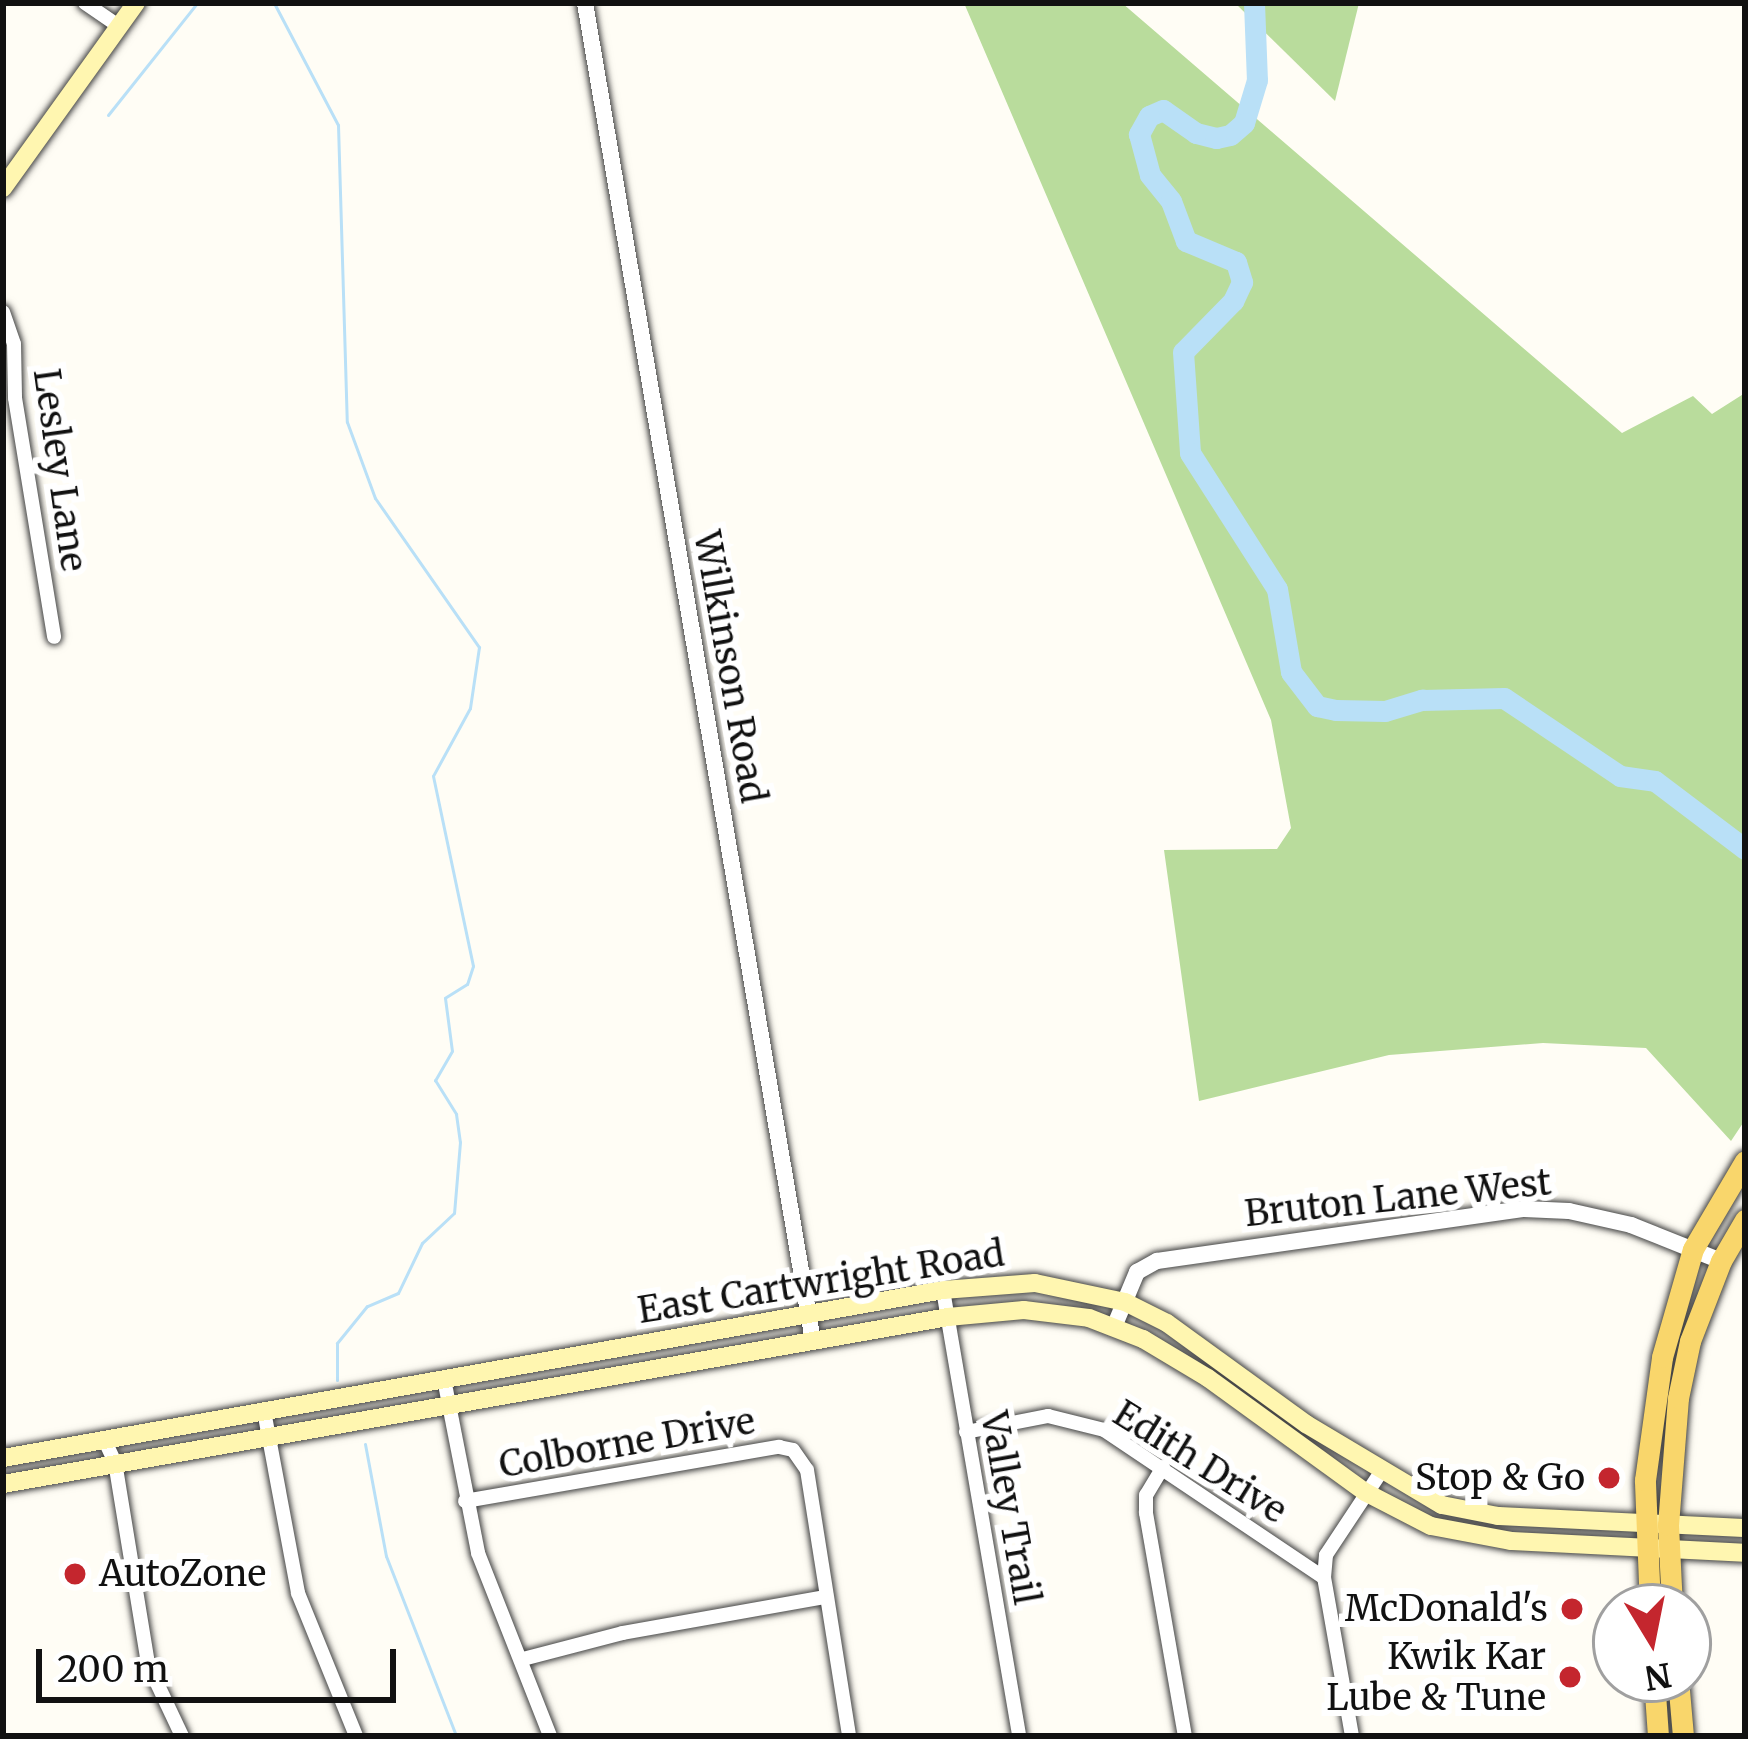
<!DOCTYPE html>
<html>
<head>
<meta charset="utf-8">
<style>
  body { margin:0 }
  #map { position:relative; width:1748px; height:1739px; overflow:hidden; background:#fffdf5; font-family:Merriweather,serif }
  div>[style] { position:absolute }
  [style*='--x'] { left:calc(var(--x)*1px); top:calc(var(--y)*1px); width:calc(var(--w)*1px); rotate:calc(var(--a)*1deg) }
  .forest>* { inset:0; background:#b9dc9c }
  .stream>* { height:3px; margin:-1.5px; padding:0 1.5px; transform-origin:1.5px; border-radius:1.5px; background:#b9e0f7 }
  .river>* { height:21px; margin:-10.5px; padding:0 10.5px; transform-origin:10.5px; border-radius:10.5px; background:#b9e0f7 }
  .roads { filter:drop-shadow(0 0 3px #444) drop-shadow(0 0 3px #444) }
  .minor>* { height:14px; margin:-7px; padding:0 7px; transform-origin:7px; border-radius:7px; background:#fff }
  .tertiary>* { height:16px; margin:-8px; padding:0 8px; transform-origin:8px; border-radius:8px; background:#fff }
  .secondary>* { height:18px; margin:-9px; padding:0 9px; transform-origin:9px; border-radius:9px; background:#fff6b0 }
  .primary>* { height:21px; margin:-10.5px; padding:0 10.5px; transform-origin:10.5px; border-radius:10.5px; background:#f9d66b }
  .dots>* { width:33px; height:33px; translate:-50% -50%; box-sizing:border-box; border:6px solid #fff; border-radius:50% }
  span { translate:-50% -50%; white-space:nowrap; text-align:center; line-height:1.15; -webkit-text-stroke:12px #fff; paint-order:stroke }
  .street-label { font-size:36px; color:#111 }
  .poi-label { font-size:36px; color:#111 }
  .right { translate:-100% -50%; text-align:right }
  .left { translate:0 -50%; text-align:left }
  .frame { position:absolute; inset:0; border:6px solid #111; pointer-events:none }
  .north { position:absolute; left:1592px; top:1583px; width:120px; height:120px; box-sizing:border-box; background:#fff; border:3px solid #a0a0a0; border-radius:50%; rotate:170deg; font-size:33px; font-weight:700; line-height:48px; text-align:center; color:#111 }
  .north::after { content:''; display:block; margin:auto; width:42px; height:54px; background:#c4262e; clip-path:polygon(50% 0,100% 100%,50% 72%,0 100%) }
  .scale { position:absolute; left:36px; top:1649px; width:360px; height:54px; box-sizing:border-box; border:6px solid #111; border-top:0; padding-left:15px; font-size:36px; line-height:42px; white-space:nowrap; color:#111; -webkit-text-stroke:9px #fff; paint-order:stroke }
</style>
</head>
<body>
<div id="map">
  <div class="forest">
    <div style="clip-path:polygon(964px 3px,1122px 3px,1622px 433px,1693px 396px,1712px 414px,1745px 393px,1745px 1120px,1731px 1141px,1646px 1048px,1543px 1043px,1389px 1055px,1199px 1101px,1164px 850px,1277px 849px,1291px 828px,1271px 720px)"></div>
    <div style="clip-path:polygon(1235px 3px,1359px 3px,1335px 101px)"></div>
  </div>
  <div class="stream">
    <div style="--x:274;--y:3;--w:138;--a:62.3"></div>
    <div style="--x:338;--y:125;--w:297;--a:88.3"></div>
    <div style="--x:347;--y:422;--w:81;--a:69.8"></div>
    <div style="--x:375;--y:498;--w:182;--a:55.1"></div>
    <div style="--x:479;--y:647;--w:62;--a:98.4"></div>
    <div style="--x:470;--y:708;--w:77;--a:118.6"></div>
    <div style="--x:433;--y:776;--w:194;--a:78.1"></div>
    <div style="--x:473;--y:966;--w:19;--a:108"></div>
    <div style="--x:467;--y:984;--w:26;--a:148"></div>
    <div style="--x:445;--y:998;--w:53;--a:82.5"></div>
    <div style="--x:452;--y:1051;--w:34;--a:120"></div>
    <div style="--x:435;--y:1080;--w:40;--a:58"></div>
    <div style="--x:456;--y:1114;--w:28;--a:82"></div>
    <div style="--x:460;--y:1142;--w:71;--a:94.8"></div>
    <div style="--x:454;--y:1213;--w:44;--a:136.8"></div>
    <div style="--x:422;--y:1243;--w:55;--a:115.6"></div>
    <div style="--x:398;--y:1293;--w:34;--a:157"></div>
    <div style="--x:367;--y:1306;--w:48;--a:129"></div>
    <div style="--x:337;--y:1343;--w:37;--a:90"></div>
    <div style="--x:108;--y:115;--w:143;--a:-51.5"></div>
    <div style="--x:365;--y:1444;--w:114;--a:79.4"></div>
    <div style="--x:386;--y:1556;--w:193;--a:68.7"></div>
  </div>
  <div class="river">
    <div style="--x:1254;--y:3;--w:77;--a:87.8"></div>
    <div style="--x:1257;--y:80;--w:45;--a:106.8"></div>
    <div style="--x:1244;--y:123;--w:18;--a:139"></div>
    <div style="--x:1230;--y:135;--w:14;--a:168"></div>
    <div style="--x:1216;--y:138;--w:21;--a:-166"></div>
    <div style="--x:1196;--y:133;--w:40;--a:-145.1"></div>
    <div style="--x:1163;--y:110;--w:15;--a:157"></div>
    <div style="--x:1149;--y:116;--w:21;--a:119"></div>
    <div style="--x:1139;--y:134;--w:42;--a:75"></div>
    <div style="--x:1150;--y:175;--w:33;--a:51"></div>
    <div style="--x:1171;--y:201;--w:43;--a:69.4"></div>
    <div style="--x:1186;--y:241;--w:54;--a:22.8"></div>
    <div style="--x:1236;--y:262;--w:21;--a:73"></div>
    <div style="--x:1242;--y:282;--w:21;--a:115"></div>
    <div style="--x:1233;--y:301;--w:71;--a:134.4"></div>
    <div style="--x:1183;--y:352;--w:101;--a:86"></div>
    <div style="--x:1190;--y:453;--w:161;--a:57.4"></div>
    <div style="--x:1277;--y:589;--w:84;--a:80.4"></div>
    <div style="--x:1291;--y:672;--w:43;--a:52.6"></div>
    <div style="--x:1317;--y:706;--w:19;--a:12"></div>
    <div style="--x:1336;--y:710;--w:49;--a:1.2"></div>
    <div style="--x:1385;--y:711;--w:39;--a:-17"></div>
    <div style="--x:1422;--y:700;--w:82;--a:-1.4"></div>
    <div style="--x:1504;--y:698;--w:140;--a:33.9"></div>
    <div style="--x:1620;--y:776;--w:35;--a:8"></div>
    <div style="--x:1655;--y:781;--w:113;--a:37.1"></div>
  </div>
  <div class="roads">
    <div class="minor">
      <div style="--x:85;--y:3;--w:42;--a:34.4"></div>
      <div style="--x:3;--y:312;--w:34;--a:71"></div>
      <div style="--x:14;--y:344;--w:54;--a:88.9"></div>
      <div style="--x:15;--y:398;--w:242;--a:80.7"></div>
      <div style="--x:943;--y:1290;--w:452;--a:80.3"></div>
      <div style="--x:444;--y:1379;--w:177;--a:78.9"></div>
      <div style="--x:478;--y:1553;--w:197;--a:68.5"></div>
      <div style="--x:264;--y:1411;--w:185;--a:79.4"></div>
      <div style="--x:298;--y:1593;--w:154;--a:67.9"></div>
      <div style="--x:966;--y:1432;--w:84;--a:-11"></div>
      <div style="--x:1048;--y:1416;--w:58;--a:14"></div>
      <div style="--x:1104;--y:1430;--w:265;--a:33.9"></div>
      <div style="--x:105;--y:1441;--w:23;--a:65"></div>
      <div style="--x:115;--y:1462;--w:205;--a:80.7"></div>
      <div style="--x:148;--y:1664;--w:80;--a:64.7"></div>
      <div style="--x:1163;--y:1467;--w:33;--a:121"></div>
      <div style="--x:1146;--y:1495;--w:18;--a:90"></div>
      <div style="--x:1146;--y:1513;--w:226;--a:80.1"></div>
      <div style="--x:465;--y:1501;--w:319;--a:-9.8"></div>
      <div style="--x:779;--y:1447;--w:14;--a:12"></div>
      <div style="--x:793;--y:1450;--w:24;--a:55"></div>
      <div style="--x:807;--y:1470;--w:269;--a:81"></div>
      <div style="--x:523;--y:1659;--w:103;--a:-14.6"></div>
      <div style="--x:623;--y:1633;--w:206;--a:-10.1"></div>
      <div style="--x:1352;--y:1736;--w:160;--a:-100"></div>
      <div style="--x:1324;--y:1578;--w:23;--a:-85"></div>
      <div style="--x:1326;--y:1555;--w:100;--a:-56.5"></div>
    </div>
    <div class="tertiary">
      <div style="--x:585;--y:3;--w:1357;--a:80.33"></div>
      <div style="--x:1114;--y:1327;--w:60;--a:-67.3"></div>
      <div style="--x:1137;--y:1272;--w:23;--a:-29"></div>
      <div style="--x:1157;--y:1261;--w:371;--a:-8.1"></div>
      <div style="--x:1524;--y:1209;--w:45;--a:2.5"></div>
      <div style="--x:1569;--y:1211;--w:64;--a:12.7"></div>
      <div style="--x:1631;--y:1225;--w:97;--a:21.8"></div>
    </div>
    <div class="secondary">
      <div style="--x:3;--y:188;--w:228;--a:-54.3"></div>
      <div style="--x:3;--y:1458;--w:955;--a:-10.13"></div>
      <div style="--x:943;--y:1290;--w:92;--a:-4.4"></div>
      <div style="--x:1035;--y:1283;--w:92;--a:11.9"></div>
      <div style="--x:1125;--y:1302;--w:47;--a:26.6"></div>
      <div style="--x:1167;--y:1323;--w:172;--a:36"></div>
      <div style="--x:1306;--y:1424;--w:158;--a:30.8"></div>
      <div style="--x:1442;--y:1505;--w:57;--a:11.1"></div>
      <div style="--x:1498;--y:1516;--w:247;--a:2.8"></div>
      <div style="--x:3;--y:1484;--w:960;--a:-10.02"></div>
      <div style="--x:948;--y:1317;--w:76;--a:-5.3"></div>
      <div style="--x:1024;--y:1310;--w:65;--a:7"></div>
      <div style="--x:1089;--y:1318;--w:58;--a:21.3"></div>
      <div style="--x:1143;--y:1339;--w:76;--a:31"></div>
      <div style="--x:1208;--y:1378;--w:194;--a:36"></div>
      <div style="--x:1365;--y:1492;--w:74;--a:27.3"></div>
      <div style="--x:1431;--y:1526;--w:81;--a:10.6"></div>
      <div style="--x:1511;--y:1541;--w:234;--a:2.9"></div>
    </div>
    <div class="primary">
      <div style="--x:1650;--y:1607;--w:127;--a:-92.3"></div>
      <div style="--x:1645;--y:1480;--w:124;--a:-82.1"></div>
      <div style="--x:1662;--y:1357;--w:112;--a:-74"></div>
      <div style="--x:1693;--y:1249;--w:102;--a:-59.4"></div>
      <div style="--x:1672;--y:1607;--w:82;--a:-92.8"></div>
      <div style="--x:1668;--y:1525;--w:127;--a:-85.5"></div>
      <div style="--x:1678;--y:1398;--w:58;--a:-78.1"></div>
      <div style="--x:1690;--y:1341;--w:86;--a:-68.8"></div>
      <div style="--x:1721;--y:1261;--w:48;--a:-59.7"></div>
      <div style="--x:1654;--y:1679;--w:57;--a:86"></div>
      <div style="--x:1678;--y:1679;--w:57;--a:85"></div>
    </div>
  </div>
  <div class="dots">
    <div style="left:1609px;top:1478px;background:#c4262e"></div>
    <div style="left:75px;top:1574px;background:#c4262e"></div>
    <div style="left:1572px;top:1609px;background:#c4262e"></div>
    <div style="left:1570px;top:1677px;background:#c4262e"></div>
  </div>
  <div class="street-label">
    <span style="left:60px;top:470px;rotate:82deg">Lesley Lane</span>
    <span style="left:730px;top:667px;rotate:80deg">Wilkinson Road</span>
    <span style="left:1398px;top:1198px;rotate:-6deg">Bruton Lane West</span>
    <span style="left:821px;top:1282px;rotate:-9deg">East Cartwright Road</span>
    <span style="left:627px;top:1443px;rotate:-10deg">Colborne Drive</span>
    <span style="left:1200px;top:1462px;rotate:32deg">Edith Drive</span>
    <span style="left:1010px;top:1508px;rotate:80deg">Valley Trail</span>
  </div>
  <div class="poi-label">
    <span class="right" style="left:1585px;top:1478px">Stop &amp; Go</span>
    <span class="left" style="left:99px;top:1574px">AutoZone</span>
    <span class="right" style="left:1548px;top:1609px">McDonald's</span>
    <span class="right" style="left:1546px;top:1677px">Kwik Kar<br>Lube &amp; Tune</span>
  </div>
  <div class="frame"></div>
  <div class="north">N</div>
  <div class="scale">200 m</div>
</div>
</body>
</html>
